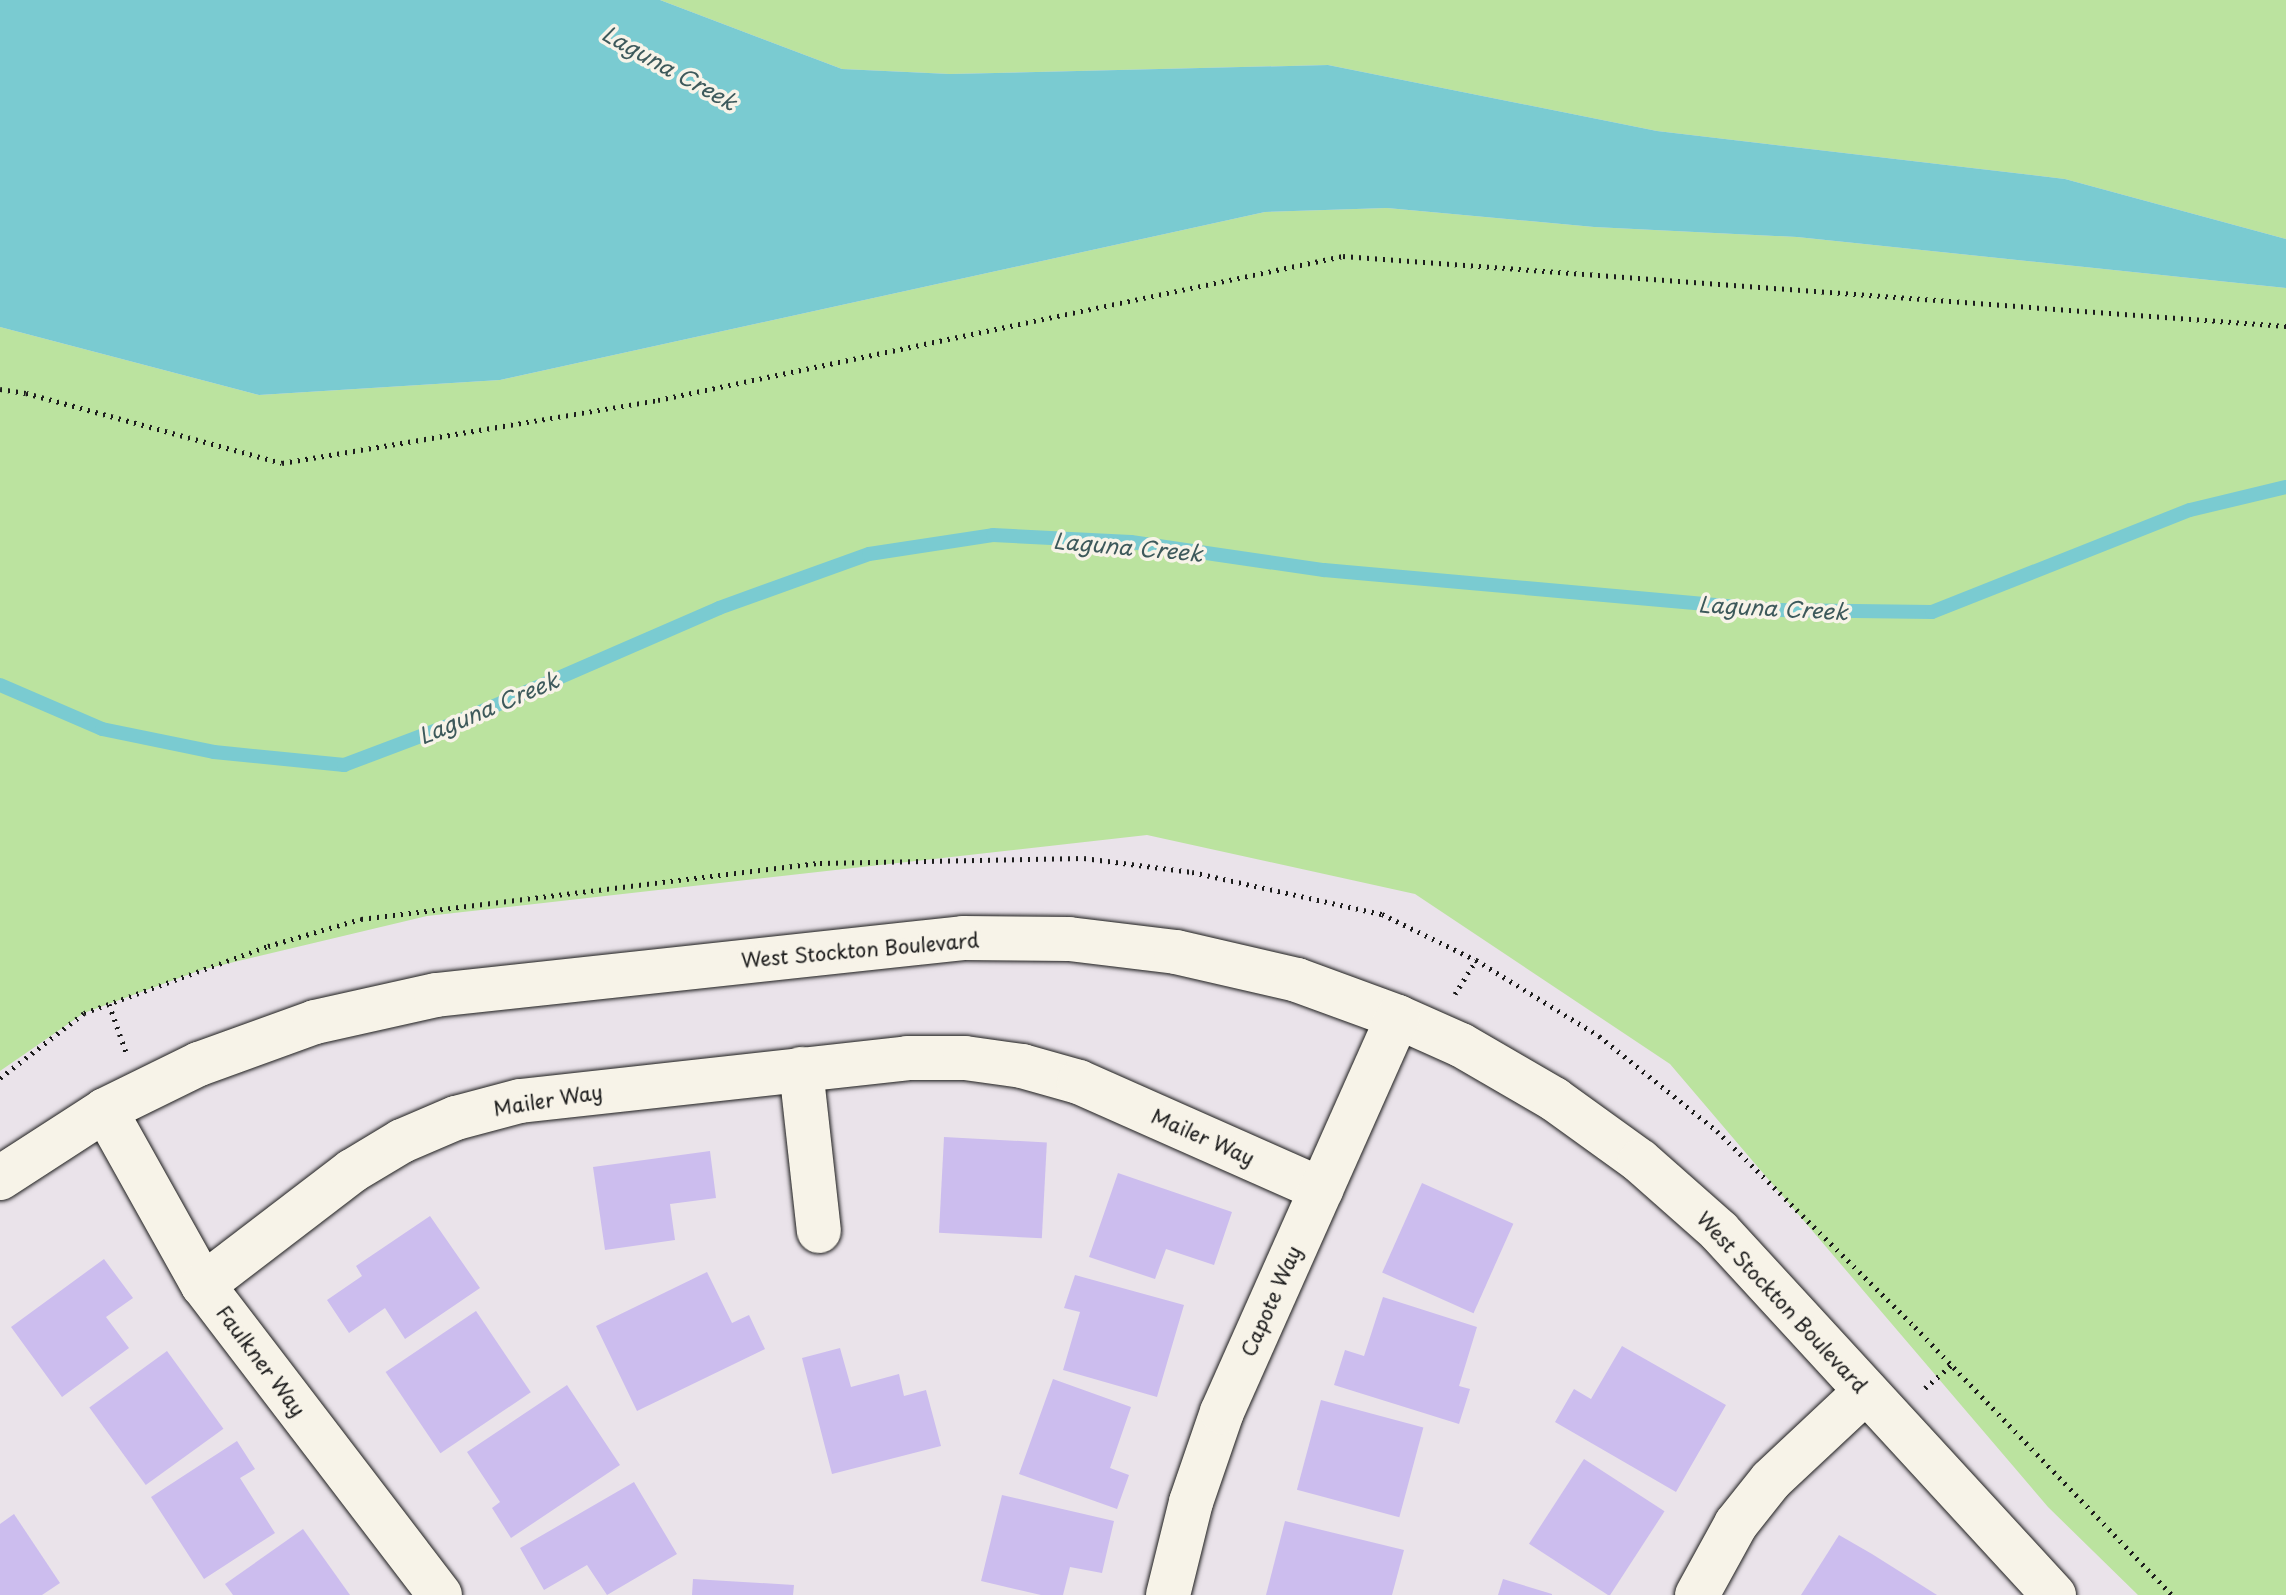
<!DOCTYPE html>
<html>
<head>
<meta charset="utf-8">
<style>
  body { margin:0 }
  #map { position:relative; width:2286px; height:1595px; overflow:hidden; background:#eae3ea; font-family:"Playpen Sans",sans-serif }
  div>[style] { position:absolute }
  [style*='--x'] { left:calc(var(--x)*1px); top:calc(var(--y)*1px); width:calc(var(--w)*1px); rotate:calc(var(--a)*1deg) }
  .green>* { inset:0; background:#bbe39f }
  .water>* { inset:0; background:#7acbd1 }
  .stream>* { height:14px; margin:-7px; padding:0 7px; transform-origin:7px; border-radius:7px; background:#7acbd1 }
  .building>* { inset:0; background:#ccbdee; transform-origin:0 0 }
  .path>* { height:5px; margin-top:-2.5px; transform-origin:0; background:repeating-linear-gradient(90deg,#1c1c1c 0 2px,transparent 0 8px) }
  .roads { filter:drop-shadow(0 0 2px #1c1c1c) drop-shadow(0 0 2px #1c1c1c) }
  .minor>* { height:44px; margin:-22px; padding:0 22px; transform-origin:22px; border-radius:22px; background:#f7f3e8 }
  span { translate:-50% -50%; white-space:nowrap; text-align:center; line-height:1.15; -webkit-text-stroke:7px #f7f3e8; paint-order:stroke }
  .street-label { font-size:20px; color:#1c1c1c }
  .water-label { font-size:22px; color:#3d595b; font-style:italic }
</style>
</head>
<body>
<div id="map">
  <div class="green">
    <div style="clip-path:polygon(660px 0,2286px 0,2286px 239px,2065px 179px,1657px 131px,1328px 65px,950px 74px,842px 69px)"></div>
    <div style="clip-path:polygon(1387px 208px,1594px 227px,1797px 237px,2286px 288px,2286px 1595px,2138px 1595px,2048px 1507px,1670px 1064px,1415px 894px,1147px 835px,427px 916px,201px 970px,84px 1013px,0 1071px,0 327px,259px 395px,500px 380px,1265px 212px)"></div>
  </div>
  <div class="water">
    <div style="clip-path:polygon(0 0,660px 0,842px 69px,950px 74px,1328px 65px,1657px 131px,2065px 179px,2286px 239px,2286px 288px,1797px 237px,1594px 227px,1387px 208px,1265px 212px,500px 380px,259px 395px,0 327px)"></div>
  </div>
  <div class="stream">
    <div style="--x:0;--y:685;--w:111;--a:23.3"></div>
    <div style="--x:102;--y:729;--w:114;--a:11.6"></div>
    <div style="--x:214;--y:752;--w:131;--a:5.7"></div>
    <div style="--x:344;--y:765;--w:119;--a:-20.7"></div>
    <div style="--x:455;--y:723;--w:288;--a:-23.5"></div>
    <div style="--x:719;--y:608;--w:159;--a:-19.8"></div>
    <div style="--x:869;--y:554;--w:125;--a:-8.7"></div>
    <div style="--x:993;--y:535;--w:138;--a:2.9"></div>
    <div style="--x:1131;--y:542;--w:195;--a:8.3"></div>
    <div style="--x:1324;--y:570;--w:446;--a:5.1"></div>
    <div style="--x:1768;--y:610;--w:164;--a:0.7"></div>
    <div style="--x:1932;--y:612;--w:277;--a:-21.6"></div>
    <div style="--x:2190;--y:510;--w:99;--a:-13.5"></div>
  </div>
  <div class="building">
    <div style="left:944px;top:1137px;width:103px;height:96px;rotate:3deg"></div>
    <div style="clip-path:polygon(710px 1151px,716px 1198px,670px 1204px,675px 1240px,605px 1250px,593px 1167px)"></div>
    <div style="clip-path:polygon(1118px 1173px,1232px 1212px,1214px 1265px,1166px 1249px,1155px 1279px,1089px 1257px)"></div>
    <div style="left:1422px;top:1183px;width:100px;height:98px;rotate:24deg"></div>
    <div style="clip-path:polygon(430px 1216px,480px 1288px,405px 1339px,385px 1308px,349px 1333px,327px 1300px,362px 1276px,356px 1266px)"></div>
    <div style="clip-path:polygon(104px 1259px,133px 1298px,106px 1317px,129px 1348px,62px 1397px,11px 1327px)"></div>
    <div style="clip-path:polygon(707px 1272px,732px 1323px,749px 1315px,765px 1349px,637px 1411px,596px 1326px)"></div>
    <div style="clip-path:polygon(1075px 1275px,1184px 1305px,1157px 1397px,1063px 1370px,1080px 1312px,1064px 1308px)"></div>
    <div style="clip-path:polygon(1383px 1297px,1477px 1327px,1459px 1386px,1470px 1389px,1459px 1424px,1334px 1385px,1345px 1350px,1364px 1356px)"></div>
    <div style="left:476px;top:1311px;width:98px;height:109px;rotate:56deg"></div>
    <div style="clip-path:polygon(1622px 1346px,1726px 1405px,1676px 1492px,1555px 1422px,1574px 1389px,1591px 1399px)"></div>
    <div style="clip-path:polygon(840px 1348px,851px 1387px,899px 1374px,904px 1396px,926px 1390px,941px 1446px,832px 1474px,802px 1358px)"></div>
    <div style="left:167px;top:1351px;width:96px;height:96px;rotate:54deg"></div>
    <div style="clip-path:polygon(1053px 1379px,1131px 1407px,1110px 1468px,1129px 1475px,1117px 1509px,1019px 1474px)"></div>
    <div style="clip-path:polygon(567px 1385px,620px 1465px,511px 1538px,492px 1508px,500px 1502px,467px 1452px)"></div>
    <div style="left:1321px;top:1400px;width:106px;height:93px;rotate:15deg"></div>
    <div style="clip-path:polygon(237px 1441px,255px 1469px,240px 1478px,275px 1533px,204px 1579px,151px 1497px)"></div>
    <div style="left:1584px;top:1459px;width:96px;height:101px;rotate:33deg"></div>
    <div style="clip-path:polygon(634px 1482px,677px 1554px,607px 1595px,587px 1565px,544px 1590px,520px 1548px)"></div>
    <div style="clip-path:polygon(1002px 1495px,1114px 1521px,1102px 1573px,1070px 1567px,1063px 1595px,1041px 1595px,981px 1581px)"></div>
    <div style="clip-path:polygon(14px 1514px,60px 1583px,42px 1595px,0 1595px,0 1524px)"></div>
    <div style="clip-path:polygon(1285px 1521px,1404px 1550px,1392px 1595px,1266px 1595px)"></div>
    <div style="clip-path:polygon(303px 1529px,350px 1595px,233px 1595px,225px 1584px)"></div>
    <div style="clip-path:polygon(1839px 1535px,1872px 1554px,1937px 1595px,1801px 1595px)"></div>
    <div style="clip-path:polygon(693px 1579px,794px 1585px,793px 1595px,692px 1595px)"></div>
    <div style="clip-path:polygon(1503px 1579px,1552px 1594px,1552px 1595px,1498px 1595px)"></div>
  </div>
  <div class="path">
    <div style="--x:0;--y:389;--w:26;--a:9"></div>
    <div style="--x:26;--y:393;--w:265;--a:15.3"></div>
    <div style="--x:282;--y:463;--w:381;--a:-9.5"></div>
    <div style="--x:658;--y:400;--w:700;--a:-11.87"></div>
    <div style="--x:1343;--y:256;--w:946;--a:4.25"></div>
    <div style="--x:1455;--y:994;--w:40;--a:-58"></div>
    <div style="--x:109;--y:1004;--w:51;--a:70.5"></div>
    <div style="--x:0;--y:1078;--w:106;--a:-37.7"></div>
    <div style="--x:84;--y:1013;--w:196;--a:-20"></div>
    <div style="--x:268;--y:946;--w:97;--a:-16.2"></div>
    <div style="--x:361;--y:919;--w:462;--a:-7"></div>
    <div style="--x:820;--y:863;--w:264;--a:-1.1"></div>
    <div style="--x:1084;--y:858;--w:109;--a:7.4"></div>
    <div style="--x:1192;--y:872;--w:195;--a:12.5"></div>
    <div style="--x:1382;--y:914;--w:105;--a:26.1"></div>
    <div style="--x:1476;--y:960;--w:145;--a:31.7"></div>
    <div style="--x:1599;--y:1036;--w:151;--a:38.8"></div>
    <div style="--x:1717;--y:1131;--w:279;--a:44.7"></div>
    <div style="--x:1915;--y:1327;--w:371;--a:46.2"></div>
    <div style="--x:1925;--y:1388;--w:35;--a:-41"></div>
  </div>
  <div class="roads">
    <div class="minor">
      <div style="--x:801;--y:1069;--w:163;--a:83.7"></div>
      <div style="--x:105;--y:1110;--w:201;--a:60.8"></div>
      <div style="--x:203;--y:1285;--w:390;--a:52.6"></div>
      <div style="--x:0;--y:1178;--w:125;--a:-32.9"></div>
      <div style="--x:105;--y:1110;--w:105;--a:-26.1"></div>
      <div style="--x:199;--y:1064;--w:123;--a:-19.9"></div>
      <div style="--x:315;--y:1022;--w:124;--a:-12.6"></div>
      <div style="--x:436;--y:995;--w:530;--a:-6.17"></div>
      <div style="--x:963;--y:938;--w:106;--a:0.5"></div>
      <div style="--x:1069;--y:939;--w:108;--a:6.9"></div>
      <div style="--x:1176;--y:952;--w:124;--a:13"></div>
      <div style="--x:1297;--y:980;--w:108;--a:20.1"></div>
      <div style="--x:1398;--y:1017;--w:69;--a:24"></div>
      <div style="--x:1461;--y:1045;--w:108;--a:30.1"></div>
      <div style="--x:1554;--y:1099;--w:106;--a:35.8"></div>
      <div style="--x:1640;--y:1161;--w:106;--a:41.5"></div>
      <div style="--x:1719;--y:1231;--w:495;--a:47.4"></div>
      <div style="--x:203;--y:1285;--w:188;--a:-37.4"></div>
      <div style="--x:352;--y:1171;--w:58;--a:-31"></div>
      <div style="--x:402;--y:1141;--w:59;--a:-23.1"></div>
      <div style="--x:456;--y:1118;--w:66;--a:-14.9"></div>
      <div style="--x:520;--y:1101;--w:389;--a:-6.3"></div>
      <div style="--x:907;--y:1058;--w:58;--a:0"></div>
      <div style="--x:965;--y:1058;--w:58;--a:8"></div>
      <div style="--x:1022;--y:1066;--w:59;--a:15.7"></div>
      <div style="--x:1079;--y:1082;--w:265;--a:23.9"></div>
      <div style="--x:1168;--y:1595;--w:96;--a:-76.1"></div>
      <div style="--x:1191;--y:1502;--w:95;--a:-71"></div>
      <div style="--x:1222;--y:1412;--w:432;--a:-66"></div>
      <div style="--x:1697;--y:1595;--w:81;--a:-61.2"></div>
      <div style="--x:1736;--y:1524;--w:56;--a:-51.5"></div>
      <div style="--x:1771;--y:1480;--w:130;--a:-43.1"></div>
    </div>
  </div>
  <div class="street-label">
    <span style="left:860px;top:950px;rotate:-5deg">West Stockton Boulevard</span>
    <span style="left:548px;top:1100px;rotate:-9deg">Mailer Way</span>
    <span style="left:1203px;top:1137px;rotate:24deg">Mailer Way</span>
    <span style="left:1271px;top:1301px;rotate:-66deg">Capote Way</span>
    <span style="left:1782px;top:1302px;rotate:47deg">West Stockton Boulevard</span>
    <span style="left:261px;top:1361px;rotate:53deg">Faulkner Way</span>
  </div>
  <div class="water-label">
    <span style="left:670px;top:67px;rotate:29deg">Laguna Creek</span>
    <span style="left:1128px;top:546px;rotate:5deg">Laguna Creek</span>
    <span style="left:1773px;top:607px;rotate:3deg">Laguna Creek</span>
    <span style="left:488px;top:707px;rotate:-23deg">Laguna Creek</span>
  </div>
</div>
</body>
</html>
